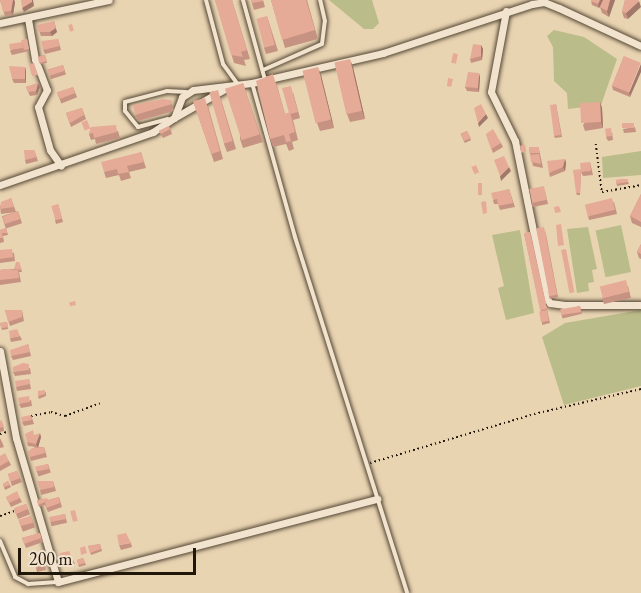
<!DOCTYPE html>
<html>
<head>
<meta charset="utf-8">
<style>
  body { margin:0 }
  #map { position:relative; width:641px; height:593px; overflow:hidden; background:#e9d4b2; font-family:"EB Garamond",serif }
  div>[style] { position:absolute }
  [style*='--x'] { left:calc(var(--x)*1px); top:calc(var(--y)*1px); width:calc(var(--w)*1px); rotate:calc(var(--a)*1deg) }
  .green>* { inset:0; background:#babc89; transform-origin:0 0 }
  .path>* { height:1.5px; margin-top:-0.75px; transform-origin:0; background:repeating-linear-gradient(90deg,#21160a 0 1.5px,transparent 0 4.5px) }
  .roads { filter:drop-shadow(0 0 2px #534634) drop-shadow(0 0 2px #534634) }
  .service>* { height:4px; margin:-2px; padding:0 2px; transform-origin:2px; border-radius:2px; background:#f1e3cd }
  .minor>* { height:7px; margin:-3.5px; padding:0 3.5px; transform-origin:3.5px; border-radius:3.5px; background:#f1e3cd }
  .wall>* { inset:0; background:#c69382; transform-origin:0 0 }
  .shaded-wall>* { inset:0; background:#a1786a }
  .building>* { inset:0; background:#e6ab97; transform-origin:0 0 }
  span { translate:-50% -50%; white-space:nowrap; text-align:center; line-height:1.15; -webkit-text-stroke:6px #f1e3cd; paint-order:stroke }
  .scale { position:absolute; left:18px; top:548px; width:178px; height:27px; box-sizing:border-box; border:3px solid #21160a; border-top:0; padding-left:8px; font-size:18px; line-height:21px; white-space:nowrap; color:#21160a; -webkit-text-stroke:4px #f1e3cd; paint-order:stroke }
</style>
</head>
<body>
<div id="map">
  <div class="green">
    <div style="clip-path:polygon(329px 0,372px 0,379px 23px,373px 29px,364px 29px)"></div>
    <div style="clip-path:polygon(554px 30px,584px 37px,617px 59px,601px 105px,568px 109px,567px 93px,554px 81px,553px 47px,547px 36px)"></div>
    <div style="clip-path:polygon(641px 151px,641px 175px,603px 178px,602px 157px)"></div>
    <div style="left:621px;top:225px;width:48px;height:26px;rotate:78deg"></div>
    <div style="clip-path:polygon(588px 227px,597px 269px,592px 270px,594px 282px,588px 283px,589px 291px,577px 293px,567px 229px)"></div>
    <div style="clip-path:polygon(520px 230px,534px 313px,506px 320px,498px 288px,504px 286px,492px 235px)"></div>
    <div style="clip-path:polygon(641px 310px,641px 386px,564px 405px,542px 337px,565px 323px)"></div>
  </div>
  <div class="path">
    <div style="--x:596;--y:144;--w:48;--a:82.9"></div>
    <div style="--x:602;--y:192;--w:40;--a:-10"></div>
    <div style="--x:31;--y:416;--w:20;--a:-11"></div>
    <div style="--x:51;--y:412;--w:15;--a:16"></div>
    <div style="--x:65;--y:416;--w:37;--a:-20"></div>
    <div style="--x:0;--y:434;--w:7;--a:-16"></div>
    <div style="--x:370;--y:463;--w:171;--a:-16.6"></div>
    <div style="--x:534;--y:414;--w:110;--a:-13.2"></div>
    <div style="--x:0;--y:516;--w:18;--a:-19"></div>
  </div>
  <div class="roads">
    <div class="service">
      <div style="--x:206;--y:0;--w:66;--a:75.1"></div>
      <div style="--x:223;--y:64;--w:26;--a:54"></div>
      <div style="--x:243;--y:0;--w:83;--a:74.6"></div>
      <div style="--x:263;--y:70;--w:64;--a:-23.8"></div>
      <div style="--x:322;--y:44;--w:23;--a:-83"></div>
      <div style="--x:325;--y:21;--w:22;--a:-103"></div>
      <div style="--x:252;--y:83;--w:160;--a:74.4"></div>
      <div style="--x:295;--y:237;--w:373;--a:72.5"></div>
      <div style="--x:168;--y:119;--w:31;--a:165"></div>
      <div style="--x:138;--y:127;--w:21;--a:-129"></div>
      <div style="--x:125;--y:111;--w:9;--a:-90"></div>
      <div style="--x:125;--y:102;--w:43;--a:-14.7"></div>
      <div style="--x:167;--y:91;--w:19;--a:3"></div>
      <div style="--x:0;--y:541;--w:39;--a:67"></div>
      <div style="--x:15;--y:577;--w:15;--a:28"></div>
      <div style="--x:28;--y:584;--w:29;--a:-4"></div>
    </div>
    <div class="minor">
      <div style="--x:506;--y:11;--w:82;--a:100.5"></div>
      <div style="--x:491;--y:92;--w:55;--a:63.9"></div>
      <div style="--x:515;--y:141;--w:161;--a:78.6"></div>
      <div style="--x:547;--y:299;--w:5;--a:53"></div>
      <div style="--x:550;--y:303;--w:15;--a:8"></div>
      <div style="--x:565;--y:305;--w:76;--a:0"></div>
      <div style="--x:28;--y:19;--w:41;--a:80.1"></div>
      <div style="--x:35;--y:59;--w:33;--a:69"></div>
      <div style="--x:47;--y:90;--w:19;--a:118"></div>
      <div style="--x:38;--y:107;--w:45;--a:74.4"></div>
      <div style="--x:50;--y:150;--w:19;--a:55"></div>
      <div style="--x:0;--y:23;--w:111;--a:-11.9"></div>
      <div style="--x:174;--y:118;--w:62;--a:-29.9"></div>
      <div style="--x:0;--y:185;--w:162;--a:-19.1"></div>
      <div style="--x:153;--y:132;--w:25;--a:-34"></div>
      <div style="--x:174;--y:118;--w:22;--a:-69"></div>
      <div style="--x:182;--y:97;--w:13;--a:-32"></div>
      <div style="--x:193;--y:90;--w:59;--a:-6.8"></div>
      <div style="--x:252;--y:83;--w:134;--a:-12.9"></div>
      <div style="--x:383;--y:53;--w:157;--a:-18.2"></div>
      <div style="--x:532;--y:4;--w:12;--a:-9"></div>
      <div style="--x:544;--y:2;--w:16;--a:22"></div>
      <div style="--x:559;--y:8;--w:90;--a:24.9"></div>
      <div style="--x:0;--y:351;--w:88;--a:79.6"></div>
      <div style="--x:16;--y:438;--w:150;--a:73.7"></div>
      <div style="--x:58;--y:582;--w:330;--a:-14.6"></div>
    </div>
  </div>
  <div class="wall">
    <div style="clip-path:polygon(0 0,14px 0,15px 2px,13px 15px,5px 16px)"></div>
    <div style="clip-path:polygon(215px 0,232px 0,250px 59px,244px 60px,246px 66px,234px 63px)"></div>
    <div style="clip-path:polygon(251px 0,263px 0,265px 7px,254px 10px)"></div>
    <div style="clip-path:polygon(271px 0,307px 0,318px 39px,285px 48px)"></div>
    <div style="clip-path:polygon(591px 0,615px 0,609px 17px,602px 13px,600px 7px,599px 8px,592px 5px)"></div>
    <div style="clip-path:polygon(625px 0,628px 19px,624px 18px,622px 12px)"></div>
    <div style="clip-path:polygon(267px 16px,278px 51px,266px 54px,264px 48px)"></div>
    <div style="clip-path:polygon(37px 25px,57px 32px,52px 36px,41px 36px)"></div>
    <div style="clip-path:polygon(27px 39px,29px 51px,25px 52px,24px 47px,25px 52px,12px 55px,10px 51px)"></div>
    <div style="clip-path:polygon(58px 39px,61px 50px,45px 54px,43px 50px)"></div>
    <div style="clip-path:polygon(481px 45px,483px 49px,482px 60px,471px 63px,470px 59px)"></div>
    <div style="left:45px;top:55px;width:8px;height:7px;rotate:76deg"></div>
    <div style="clip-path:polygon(624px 56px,630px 97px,613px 90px,612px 86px)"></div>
    <div style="left:63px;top:65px;width:10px;height:16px;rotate:73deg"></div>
    <div style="clip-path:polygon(25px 67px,26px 71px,26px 83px,14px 83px,12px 79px)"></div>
    <div style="clip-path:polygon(353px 67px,365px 119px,350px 122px,347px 114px)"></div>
    <div style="clip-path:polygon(321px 75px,334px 128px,320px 131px,317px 123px)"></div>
    <div style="clip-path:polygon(480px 77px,479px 92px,467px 91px,465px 87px)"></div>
    <div style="clip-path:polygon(276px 82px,285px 114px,289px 113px,293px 92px,300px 118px,293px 120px,298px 140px,292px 142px,294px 149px,289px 151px,286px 144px,273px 147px,270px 139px)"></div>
    <div style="clip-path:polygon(38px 83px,40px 87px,37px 95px,30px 96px,26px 87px)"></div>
    <div style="clip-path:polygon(243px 83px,263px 142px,243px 148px,240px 139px)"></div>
    <div style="left:73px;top:87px;width:11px;height:17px;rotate:68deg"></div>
    <div style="clip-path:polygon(221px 99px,236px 149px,227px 152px,224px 144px)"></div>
    <div style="clip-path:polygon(171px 100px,174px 111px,138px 121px,135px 115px)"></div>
    <div style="clip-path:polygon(193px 101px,208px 106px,223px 159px,214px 162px)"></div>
    <div style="clip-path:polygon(600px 102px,602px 108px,603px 128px,585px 131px,583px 125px)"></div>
    <div style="clip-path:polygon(556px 104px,562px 137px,555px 138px,554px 136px)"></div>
    <div style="clip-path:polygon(82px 108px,86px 119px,71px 127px,66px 113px)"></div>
    <div style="clip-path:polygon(169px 126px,172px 134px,163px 138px,159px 131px)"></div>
    <div style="clip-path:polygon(91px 127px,118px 131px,120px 138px,96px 144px,95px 139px,91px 140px,89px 134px)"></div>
    <div style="clip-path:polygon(635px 127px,636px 132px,624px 133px,623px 129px)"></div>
    <div style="left:467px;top:131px;width:10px;height:7px;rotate:66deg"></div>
    <div style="clip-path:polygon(612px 132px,613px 140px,608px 141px,606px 137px)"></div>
    <div style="clip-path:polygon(486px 134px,501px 143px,503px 147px,493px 153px)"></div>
    <div style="clip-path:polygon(529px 148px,539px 149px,543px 168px,533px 166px)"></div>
    <div style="clip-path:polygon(34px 150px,38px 161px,26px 164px,25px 160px)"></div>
    <div style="clip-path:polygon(141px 152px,146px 168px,129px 172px,131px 178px,121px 181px,119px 175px,106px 178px,104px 172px)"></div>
    <div style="clip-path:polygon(565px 159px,566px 163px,565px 171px,550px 177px,549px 173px)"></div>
    <div style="clip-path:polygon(590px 162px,593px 175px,583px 176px,581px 172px,580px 195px,577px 195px,576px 193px,581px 169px)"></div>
    <div style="clip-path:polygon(627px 179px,629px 184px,617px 186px,616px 180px)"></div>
    <div style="clip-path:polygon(509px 189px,515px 207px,500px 210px,498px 204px,494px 204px,493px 200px)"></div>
    <div style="clip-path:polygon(545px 191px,548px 204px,533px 207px,531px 203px)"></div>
    <div style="clip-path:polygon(641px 194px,641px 227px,632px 223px,630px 216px)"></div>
    <div style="clip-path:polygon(11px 198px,16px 212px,1px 214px,0 206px)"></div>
    <div style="clip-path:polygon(614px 202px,617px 214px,589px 220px,588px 216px)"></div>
    <div style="clip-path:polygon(58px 204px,63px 222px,56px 224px,55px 220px)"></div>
    <div style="left:18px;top:211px;width:13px;height:17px;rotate:72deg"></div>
    <div style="clip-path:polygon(6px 228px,8px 235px,3px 236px,4px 242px,0 243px,0 230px)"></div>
    <div style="clip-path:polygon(545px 229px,558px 297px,550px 299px,549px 297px)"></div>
    <div style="clip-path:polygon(524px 233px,531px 234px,550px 323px,542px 325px,542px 323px,541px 312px)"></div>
    <div style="clip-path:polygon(641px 244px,641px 259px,639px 258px,637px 252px)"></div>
    <div style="clip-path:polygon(0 250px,14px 253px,15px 261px,0 263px)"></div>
    <div style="clip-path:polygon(19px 262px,22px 272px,19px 272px,21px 282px,0 285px,0 270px,14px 269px)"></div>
    <div style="clip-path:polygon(628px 286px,631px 298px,604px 304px,602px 298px)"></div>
    <div style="left:580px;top:306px;width:8px;height:20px;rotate:76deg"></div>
    <div style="clip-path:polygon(5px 310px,22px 310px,24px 321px,10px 326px)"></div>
    <div style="clip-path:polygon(7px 322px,8px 329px,2px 330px,0 323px)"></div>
    <div style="clip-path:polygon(20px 336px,22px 340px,11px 342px,10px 338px)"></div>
    <div style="clip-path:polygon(28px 344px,31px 356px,13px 360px,11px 356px)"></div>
    <div style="clip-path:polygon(30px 368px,31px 374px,15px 376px,13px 372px)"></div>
    <div style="clip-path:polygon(29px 379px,31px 389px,17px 391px,16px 387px)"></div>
    <div style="clip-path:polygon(46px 392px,46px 396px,39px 399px,38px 396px)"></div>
    <div style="clip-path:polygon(31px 400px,32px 406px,21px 408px,19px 404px)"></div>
    <div style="clip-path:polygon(31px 415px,34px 424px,24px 426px,22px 422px)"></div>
    <div style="clip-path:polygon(0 421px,3px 424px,4px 431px,0 432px)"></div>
    <div style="clip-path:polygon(34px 435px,41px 437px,38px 447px,44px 447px,47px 457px,31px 461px,28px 452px,35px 447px,28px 446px,27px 442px)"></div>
    <div style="clip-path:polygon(0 438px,2px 442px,4px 447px,0 448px)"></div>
    <div style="clip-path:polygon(0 456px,9px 461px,11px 465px,0 471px)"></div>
    <div style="left:48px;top:464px;width:9px;height:13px;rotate:72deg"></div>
    <div style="clip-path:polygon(17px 471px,22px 482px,12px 486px,8px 474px)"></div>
    <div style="clip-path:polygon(8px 481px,11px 487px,5px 490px,3px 484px)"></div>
    <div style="clip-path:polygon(53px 481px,56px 491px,41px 495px,40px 490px)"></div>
    <div style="clip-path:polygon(6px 497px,20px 498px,22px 502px,11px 507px)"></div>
    <div style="clip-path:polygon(59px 497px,62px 507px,48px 512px,45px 505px,39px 507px,37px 500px,48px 500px)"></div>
    <div style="left:26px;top:504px;width:11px;height:13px;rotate:68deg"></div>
    <div style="left:65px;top:514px;width:9px;height:16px;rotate:77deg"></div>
    <div style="left:31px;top:516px;width:12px;height:13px;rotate:70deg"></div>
    <div style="clip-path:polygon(40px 533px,43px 542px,26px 548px,22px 538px)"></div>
    <div style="clip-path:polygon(131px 543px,132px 547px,121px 550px,119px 545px)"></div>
    <div style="clip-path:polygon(100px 544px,102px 551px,91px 555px,88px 546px)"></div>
    <div style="clip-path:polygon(83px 558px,86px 565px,79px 567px,77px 560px)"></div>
    <div style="clip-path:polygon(44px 559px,46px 570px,37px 572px,36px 568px)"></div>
    <div style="clip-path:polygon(73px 560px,75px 564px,61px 566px,59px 562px)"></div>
  </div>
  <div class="shaded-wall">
    <div style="clip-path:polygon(13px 0,14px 0,15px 2px,13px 15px,11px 11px)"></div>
    <div style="clip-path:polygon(32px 0,33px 0,34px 6px,24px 12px,22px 8px)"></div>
    <div style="clip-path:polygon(600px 0,603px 0,603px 1px,599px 8px,598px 4px)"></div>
    <div style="clip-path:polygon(610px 0,615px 0,609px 17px,607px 11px)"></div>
    <div style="clip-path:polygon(639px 1px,641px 7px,628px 19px,626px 13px)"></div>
    <div style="clip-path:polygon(54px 21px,57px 32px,52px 36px,50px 32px)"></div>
    <div style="clip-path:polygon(481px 45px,483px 49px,482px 60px,481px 56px)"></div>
    <div style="clip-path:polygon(350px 59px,353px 67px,365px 119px,362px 111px)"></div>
    <div style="clip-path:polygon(641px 64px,641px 72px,630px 97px,629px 93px)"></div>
    <div style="clip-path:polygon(25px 67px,26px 71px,26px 83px,25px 79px)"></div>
    <div style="clip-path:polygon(318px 67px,321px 75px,334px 128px,331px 119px)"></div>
    <div style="clip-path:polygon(479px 73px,480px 77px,479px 92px,478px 88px)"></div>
    <div style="clip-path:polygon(38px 83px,40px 87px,37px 95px,36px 91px)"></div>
    <div style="clip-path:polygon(600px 102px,602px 108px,603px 128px,601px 122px)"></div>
    <div style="clip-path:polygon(486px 114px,488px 118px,479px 127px,478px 123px)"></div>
    <div style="clip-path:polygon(565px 159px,566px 163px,565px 171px,563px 167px)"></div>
    <div style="clip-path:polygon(509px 167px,511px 171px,501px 181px,500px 176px)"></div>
    <div style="clip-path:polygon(40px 433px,41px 437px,38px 448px,36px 444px)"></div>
  </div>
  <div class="building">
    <div style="clip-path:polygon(0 0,13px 0,11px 11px,3px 12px)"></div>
    <div style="clip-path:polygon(21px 0,32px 0,32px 2px,22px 8px)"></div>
    <div style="clip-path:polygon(215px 0,232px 0,247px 50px,241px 52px,243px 57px,231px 55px)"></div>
    <div style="clip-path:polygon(251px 0,263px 0,263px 1px,252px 3px)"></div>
    <div style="clip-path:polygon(271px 0,306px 0,315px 30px,282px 40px)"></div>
    <div style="clip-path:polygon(591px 0,600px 0,598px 4px,591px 1px)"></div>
    <div style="clip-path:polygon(603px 0,610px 0,607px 11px,600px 7px)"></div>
    <div style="clip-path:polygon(625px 0,638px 0,639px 1px,626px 13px,622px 12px)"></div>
    <div style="left:267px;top:16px;width:30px;height:11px;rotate:75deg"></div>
    <div style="clip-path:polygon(54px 21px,56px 28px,50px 32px,39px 32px,37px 25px)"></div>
    <div style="left:72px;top:24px;width:7px;height:4px;rotate:74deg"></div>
    <div style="clip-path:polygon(27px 39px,29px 49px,24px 50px,21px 40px)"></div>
    <div style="clip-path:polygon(58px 39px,60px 46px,43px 50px,41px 41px)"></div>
    <div style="left:22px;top:42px;width:6px;height:13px;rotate:81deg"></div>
    <div style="clip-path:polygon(473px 44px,481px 45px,481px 56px,470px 59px)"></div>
    <div style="left:453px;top:53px;width:5px;height:10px;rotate:11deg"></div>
    <div style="clip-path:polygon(45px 55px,47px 61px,39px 63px,38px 57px)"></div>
    <div style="left:624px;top:56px;width:18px;height:32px;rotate:22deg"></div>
    <div style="left:350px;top:59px;width:53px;height:16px;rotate:77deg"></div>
    <div style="clip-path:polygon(34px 63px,38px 75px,32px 76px,29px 64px)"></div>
    <div style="left:63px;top:65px;width:6px;height:16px;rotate:72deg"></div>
    <div style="clip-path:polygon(9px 66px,25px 67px,25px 79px,12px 79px)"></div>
    <div style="left:318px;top:67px;width:54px;height:16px;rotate:76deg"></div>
    <div style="clip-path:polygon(468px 72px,479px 73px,478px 88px,465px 87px)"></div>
    <div style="clip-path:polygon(273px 74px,285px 114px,290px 112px,295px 132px,289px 134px,291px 141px,286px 142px,284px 135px,270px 139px,256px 81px)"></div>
    <div style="clip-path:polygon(448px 78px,453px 79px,451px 87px,447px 86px)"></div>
    <div style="clip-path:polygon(38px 83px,36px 91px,28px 92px,26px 87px)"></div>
    <div style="left:243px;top:83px;width:54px;height:19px;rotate:72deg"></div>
    <div style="clip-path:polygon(291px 86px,298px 112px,290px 114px,290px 112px,289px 113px,282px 88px)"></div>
    <div style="clip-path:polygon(73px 87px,75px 93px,60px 99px,57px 92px)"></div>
    <div style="left:218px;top:90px;width:53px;height:9px;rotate:74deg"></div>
    <div style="clip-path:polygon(205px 98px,220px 151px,211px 154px,193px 101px)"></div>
    <div style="clip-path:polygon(163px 99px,171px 100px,172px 104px,135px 115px,133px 105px)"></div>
    <div style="left:600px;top:102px;width:20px;height:20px;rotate:87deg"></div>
    <div style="clip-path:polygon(481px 104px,486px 114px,478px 123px,474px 108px)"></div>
    <div style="clip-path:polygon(556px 104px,561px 135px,554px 136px,550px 105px)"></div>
    <div style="clip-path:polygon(82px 108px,84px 115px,70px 123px,66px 113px)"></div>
    <div style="left:87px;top:120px;width:9px;height:6px;rotate:69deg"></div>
    <div style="left:634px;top:123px;width:5px;height:12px;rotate:90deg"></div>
    <div style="clip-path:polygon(116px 125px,117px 132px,94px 138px,93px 133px,89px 134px,91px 127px)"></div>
    <div style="clip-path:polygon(169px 126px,170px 129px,161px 134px,159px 131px)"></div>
    <div style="left:611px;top:128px;width:8px;height:6px;rotate:83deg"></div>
    <div style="clip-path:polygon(493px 129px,501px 143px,491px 149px,486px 134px)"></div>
    <div style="clip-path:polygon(467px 131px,471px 138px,464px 141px,461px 134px)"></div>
    <div style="left:525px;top:145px;width:7px;height:5px;rotate:82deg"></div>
    <div style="left:539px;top:147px;width:6px;height:10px;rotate:90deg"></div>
    <div style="clip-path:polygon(24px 150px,34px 150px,37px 157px,25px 160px)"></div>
    <div style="clip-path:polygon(141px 152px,144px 162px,127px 166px,129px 172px,118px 174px,117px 169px,104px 172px,101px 162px)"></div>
    <div style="clip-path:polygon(539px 154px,541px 164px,531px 162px,530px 155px)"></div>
    <div style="clip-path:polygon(504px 156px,509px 167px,500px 176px,494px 160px)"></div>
    <div style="clip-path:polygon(565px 159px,563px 167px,549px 173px,547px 161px)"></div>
    <div style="left:590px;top:162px;width:9px;height:10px;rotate:84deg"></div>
    <div style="left:476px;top:165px;width:8px;height:5px;rotate:67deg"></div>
    <div style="clip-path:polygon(581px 169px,580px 193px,576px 193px,573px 170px)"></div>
    <div style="clip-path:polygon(627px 179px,628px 182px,616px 184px,616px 180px)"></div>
    <div style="left:478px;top:183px;width:4px;height:12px"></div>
    <div style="left:544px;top:186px;width:14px;height:15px;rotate:78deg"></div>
    <div style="clip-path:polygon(509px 189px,513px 203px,498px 206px,497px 199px,493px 200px,491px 193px)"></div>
    <div style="clip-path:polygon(641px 194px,641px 222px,630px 216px)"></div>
    <div style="clip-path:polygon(11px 198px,14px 207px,0 209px,1px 202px)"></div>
    <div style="left:612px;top:198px;width:12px;height:28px;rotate:76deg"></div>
    <div style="clip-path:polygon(486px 201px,487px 213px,483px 214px,481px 202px)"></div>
    <div style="left:58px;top:204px;width:15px;height:7px;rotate:74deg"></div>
    <div style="clip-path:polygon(559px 206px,561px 212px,555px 213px,554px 207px)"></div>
    <div style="clip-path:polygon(18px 211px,20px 219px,5px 224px,2px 217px)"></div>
    <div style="clip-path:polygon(561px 224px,564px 245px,558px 246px,556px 225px)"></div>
    <div style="left:544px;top:227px;width:69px;height:8px;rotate:79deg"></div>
    <div style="clip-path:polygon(6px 228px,7px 233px,0 233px,0 230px)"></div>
    <div style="clip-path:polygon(530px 232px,547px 309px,540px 310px,524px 233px)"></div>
    <div style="clip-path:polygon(0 233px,2px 233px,3px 238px,0 238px)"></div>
    <div style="clip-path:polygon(641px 244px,641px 254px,637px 252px)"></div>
    <div style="clip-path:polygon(12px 249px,13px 257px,0 259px,0 250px)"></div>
    <div style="left:566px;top:249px;width:44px;height:5px;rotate:79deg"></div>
    <div style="clip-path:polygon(16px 262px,19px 262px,22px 270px,14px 269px)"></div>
    <div style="clip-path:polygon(3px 269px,18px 270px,19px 278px,0 280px,0 270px)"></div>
    <div style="left:626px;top:280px;width:12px;height:27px;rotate:76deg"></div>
    <div style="left:75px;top:301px;width:4px;height:6px;rotate:76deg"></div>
    <div style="left:580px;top:306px;width:6px;height:20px;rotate:81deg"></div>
    <div style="clip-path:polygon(5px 310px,22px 310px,22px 317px,8px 322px)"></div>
    <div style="left:547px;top:310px;width:11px;height:8px;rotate:80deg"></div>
    <div style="left:7px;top:322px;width:5px;height:7px;rotate:79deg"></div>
    <div style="clip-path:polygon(17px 329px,20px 336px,10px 338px,9px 331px)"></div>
    <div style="clip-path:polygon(28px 344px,30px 352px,11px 356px,10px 350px)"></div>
    <div style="clip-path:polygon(23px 363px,29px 364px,29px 370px,13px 372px,13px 367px)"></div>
    <div style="clip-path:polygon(29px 379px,30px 384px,16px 387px,15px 381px)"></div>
    <div style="clip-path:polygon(45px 390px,45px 394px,38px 396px,38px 391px)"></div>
    <div style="left:29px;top:396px;width:6px;height:11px;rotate:81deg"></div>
    <div style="left:31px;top:415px;width:5px;height:10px;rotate:79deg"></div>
    <div style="clip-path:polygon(2px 420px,3px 427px,0 428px,0 421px)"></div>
    <div style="clip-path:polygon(33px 430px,34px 435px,40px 433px,36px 444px,27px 442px,25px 434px)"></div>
    <div style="clip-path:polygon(44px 447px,45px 453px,30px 457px,28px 452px,32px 448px)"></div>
    <div style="clip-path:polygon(5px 453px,9px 461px,0 466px,0 456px)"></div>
    <div style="left:48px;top:464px;width:5px;height:13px;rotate:79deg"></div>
    <div style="clip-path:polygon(17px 471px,20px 478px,10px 482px,8px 474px)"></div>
    <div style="clip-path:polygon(8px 481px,10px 485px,4px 487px,3px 484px)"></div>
    <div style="clip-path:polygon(37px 481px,53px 481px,54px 487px,40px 490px)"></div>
    <div style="clip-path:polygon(17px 491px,20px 498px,9px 503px,6px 497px)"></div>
    <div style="clip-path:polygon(59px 497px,60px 503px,46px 508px,45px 501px)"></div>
    <div style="clip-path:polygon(47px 498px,48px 500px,45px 501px,45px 502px,38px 505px,37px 500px)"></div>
    <div style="clip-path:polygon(26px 504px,28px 509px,16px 514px,14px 508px)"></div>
    <div style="left:75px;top:510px;width:11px;height:5px;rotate:75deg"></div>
    <div style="left:65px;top:514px;width:5px;height:16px;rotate:79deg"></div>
    <div style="left:31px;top:516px;width:7px;height:13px;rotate:74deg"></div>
    <div style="clip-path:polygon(40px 533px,41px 538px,24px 544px,22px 538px)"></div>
    <div style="clip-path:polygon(126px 533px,131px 543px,119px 545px,117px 535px)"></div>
    <div style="clip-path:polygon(100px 544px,101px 549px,90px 553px,88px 546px)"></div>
    <div style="clip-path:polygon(85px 546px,87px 553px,81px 555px,80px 548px)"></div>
    <div style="clip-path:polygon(69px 551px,73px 560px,59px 562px,60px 553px)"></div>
    <div style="left:43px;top:555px;width:11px;height:10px;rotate:80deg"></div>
    <div style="clip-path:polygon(83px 558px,85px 563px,78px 565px,77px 560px)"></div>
  </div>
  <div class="scale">200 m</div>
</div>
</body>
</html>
